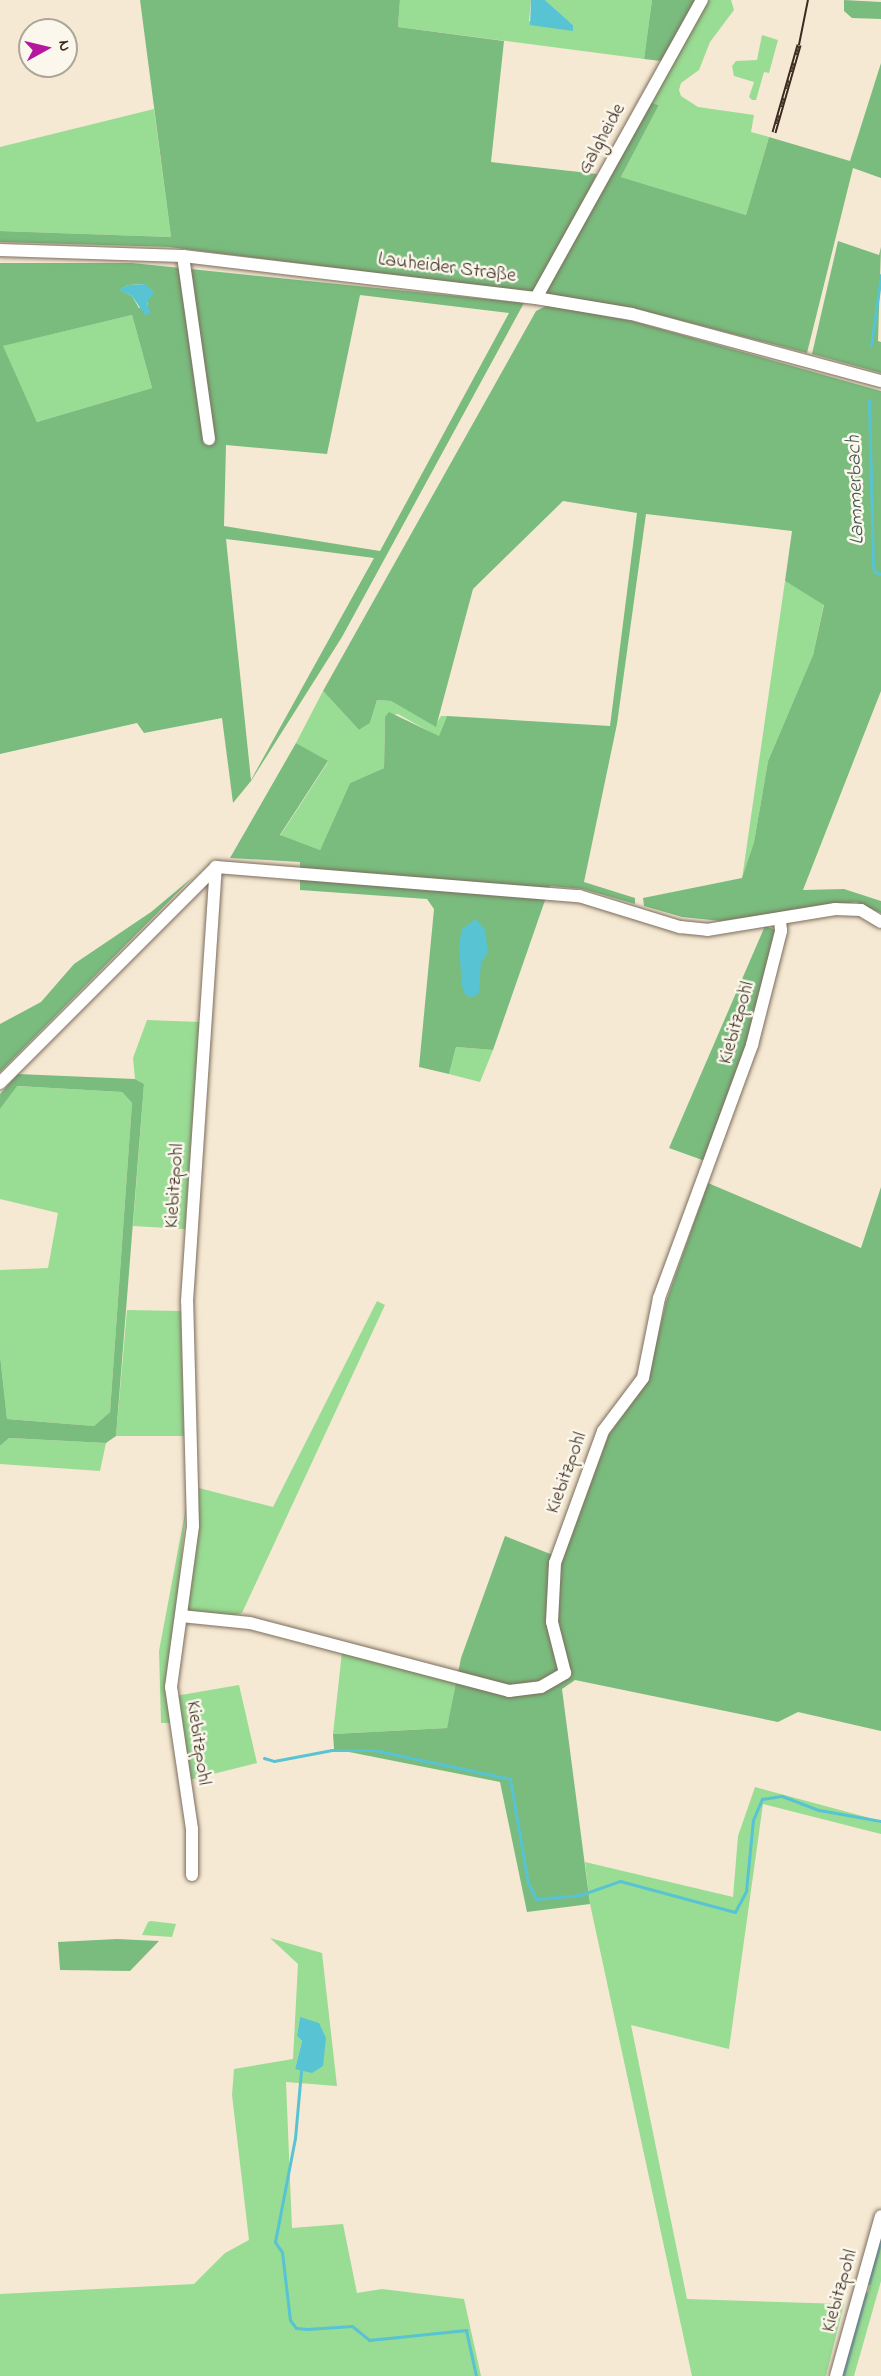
<!DOCTYPE html>
<html>
<head>
<meta charset="utf-8">
<style>
  body { margin:0 }
  #map { position:relative; width:881px; height:2376px; overflow:hidden; background:#f6e9d3; font-family:"Indie Flower",sans-serif }
  div>[style] { position:absolute }
  [style*='--x'] { left:calc(var(--x)*1px); top:calc(var(--y)*1px); width:calc(var(--w)*1px); rotate:calc(var(--a)*1deg) }
  .green>* { inset:0; background:#99dc94 }
  .forest>* { inset:0; background:#7abc7e }
  .water>* { inset:0; background:#58c3d3 }
  .stream>* { height:3px; margin:-1.5px; padding:0 1.5px; transform-origin:1.5px; border-radius:1.5px; background:#58c3d3 }
  .roads { filter:drop-shadow(0 0 2px #7c6d5d) drop-shadow(0 0 2px #7c6d5d) }
  .minor>* { height:12px; margin:-6px; padding:0 6px; transform-origin:6px; border-radius:6px; background:#fff }
  .tram>* { height:1.5px; margin:-0.75px; padding:0 0.75px; transform-origin:0.75px; border-radius:0.75px; background:#3b2a1e }
  .rail>* { height:5px; margin-top:-2.5px; transform-origin:0; background:repeating-linear-gradient(90deg,#fbf7ec 0 9px,#3b2a1e 0 18px); box-sizing:border-box; border-block:2px solid #3b2a1e }
  span { translate:-50% -50%; white-space:nowrap; text-align:center; line-height:1.15; -webkit-text-stroke:5px #fbf7ec; paint-order:stroke }
  .street-label { font-size:20px; color:#3b2a1e }
  .water-label { font-size:21px; color:#445854; font-style:italic }
  .north { position:absolute; left:18px; top:18px; width:60px; height:60px; box-sizing:border-box; background:#fbf7ec; border:2px solid #aea59a; border-radius:50%; rotate:82deg; font-size:16px; font-weight:700; line-height:24px; text-align:center; color:#3b2a1e }
  .north::after { content:''; display:block; margin:auto; width:21px; height:27px; background:#b5179e; clip-path:polygon(50% 0,100% 100%,50% 72%,0 100%) }
</style>
</head>
<body>
<div id="map">
  <div class="green">
    <div style="clip-path:polygon(400px 0,531px 0,529px 21px,573px 25px,545px 0,652px 0,644px 59px,398px 27px)"></div>
    <div style="clip-path:polygon(707px 0,731px 0,734px 10px,710px 42px,699px 70px,681px 83px,679px 90px,681px 96px,698px 107px,754px 115px,751px 132px,769px 137px,746px 215px,621px 177px,659px 105px,649px 102px)"></div>
    <div style="clip-path:polygon(762px 35px,778px 40px,769px 73px,764px 72px,756px 100px,752px 100px,749px 97px,754px 82px,734px 76px,732px 66px,736px 61px,757px 60px)"></div>
    <div style="clip-path:polygon(154px 109px,171px 237px,0 231px,0 147px)"></div>
    <div style="clip-path:polygon(132px 315px,152px 388px,37px 422px,2px 346px)"></div>
    <div style="clip-path:polygon(785px 581px,824px 604px,813px 655px,768px 761px,754px 842px,742px 879px)"></div>
    <div style="clip-path:polygon(323px 691px,359px 730px,370px 723px,377px 700px,391px 701px,435px 726px,441px 716px,447px 716px,439px 737px,398px 714px,385px 717px,384px 768px,350px 783px,320px 850px,280px 836px,328px 762px,296px 743px)"></div>
    <div style="clip-path:polygon(147px 1020px,200px 1022px,185px 1229px,133px 1226px,144px 1084px,135px 1079px,133px 1058px)"></div>
    <div style="clip-path:polygon(456px 1047px,493px 1050px,480px 1082px,449px 1074px)"></div>
    <div style="clip-path:polygon(16px 1086px,122px 1092px,132px 1103px,110px 1412px,94px 1426px,7px 1419px,0 1355px,0 1270px,48px 1268px,58px 1213px,0 1199px,0 1109px)"></div>
    <div style="clip-path:polygon(377px 1301px,385px 1305px,242px 1613px,229px 1617px,191px 1614px,186px 1606px,195px 1556px,199px 1488px,273px 1507px)"></div>
    <div style="clip-path:polygon(127px 1310px,181px 1311px,184px 1436px,116px 1436px)"></div>
    <div style="clip-path:polygon(9px 1438px,106px 1443px,100px 1471px,0 1464px,0 1446px)"></div>
    <div style="clip-path:polygon(187px 1502px,172px 1653px,170px 1723px,161px 1723px,159px 1651px)"></div>
    <div style="clip-path:polygon(342px 1652px,458px 1683px,447px 1728px,333px 1734px)"></div>
    <div style="clip-path:polygon(239px 1685px,257px 1763px,185px 1781px,175px 1696px)"></div>
    <div style="clip-path:polygon(755px 1787px,881px 1821px,881px 1834px,763px 1804px,729px 2049px,631px 2025px,687px 2299px,844px 2304px,826px 2376px,692px 2376px,590px 1904px,585px 1862px,733px 1897px,738px 1836px)"></div>
    <div style="clip-path:polygon(148px 1922px,151px 1921px,176px 1924px,172px 1937px,142px 1935px)"></div>
    <div style="clip-path:polygon(evenodd,270px 1938px,322px 1953px,337px 2086px,286px 2082px,292px 2228px,343px 2224px,357px 2293px,382px 2289px,464px 2299px,481px 2376px,0 2376px,0 2294px,194px 2284px,225px 2253px,249px 2240px,232px 2095px,234px 2069px,293px 2059px,298px 1964px,270px 1938px,300px 2017px,323px 2066px,295px 2069px,302px 2041px,297px 2036px,300px 2017px)"></div>
    <div style="clip-path:polygon(881px 2245px,881px 2281px,854px 2376px,844px 2376px)"></div>
  </div>
  <div class="forest">
    <div style="clip-path:polygon(140px 0,400px 0,398px 27px,504px 41px,491px 162px,597px 174px,535px 293px,169px 247px,0 242px,0 231px,171px 237px)"></div>
    <div style="clip-path:polygon(652px 0,697px 0,644px 100px,644px 91px,661px 61px,644px 59px)"></div>
    <div style="clip-path:polygon(844px 0,881px 2px,881px 19px,852px 18px,844px 11px)"></div>
    <div style="clip-path:polygon(881px 63px,881px 178px,853px 168px,807px 353px,633px 308px,541px 293px,649px 102px,659px 105px,621px 177px,746px 215px,769px 137px,850px 161px)"></div>
    <div style="clip-path:polygon(838px 241px,879px 255px,881px 247px,878px 341px,881px 342px,881px 373px,812px 354px)"></div>
    <div style="clip-path:polygon(evenodd,0 263px,132px 263px,524px 303px,342px 637px,251px 781px,233px 803px,222px 718px,144px 733px,137px 723px,0 754px,0 263px,145px 284px,148px 308px,139px 308px,132px 296px,120px 290px,128px 285px,145px 284px,0 263px,360px 295px,509px 313px,380px 551px,224px 526px,226px 445px,327px 454px,360px 295px,0 263px,132px 315px,152px 388px,37px 422px,3px 346px,132px 315px,0 263px,226px 539px,374px 558px,251px 780px,226px 539px)"></div>
    <div style="clip-path:polygon(548px 305px,632px 321px,881px 391px,881px 691px,803px 890px,844px 889px,881px 901px,881px 913px,856px 902px,721px 921px,682px 917px,644px 906px,643px 898px,742px 878px,754px 842px,768px 761px,813px 655px,824px 605px,785px 581px,792px 531px,646px 514px,617px 724px,584px 882px,635px 898px,635px 904px,583px 889px,550px 886px,493px 1050px,456px 1047px,449px 1074px,419px 1067px,434px 909px,427px 899px,300px 890px,300px 862px,230px 858px,296px 743px,328px 761px,280px 835px,320px 850px,350px 783px,384px 768px,385px 717px,389px 712px,439px 736px,447px 716px,610px 726px,637px 513px,563px 501px,473px 589px,436px 727px,391px 701px,377px 700px,370px 723px,359px 730px,323px 691px,536px 311px)"></div>
    <div style="clip-path:polygon(193px 877px,0 1072px,0 1024px,41px 1002px,74px 964px,151px 912px)"></div>
    <div style="clip-path:polygon(765px 926px,776px 930px,746px 1048px,705px 1161px,669px 1148px)"></div>
    <div style="clip-path:polygon(18px 1074px,135px 1079px,144px 1084px,116px 1436px,106px 1443px,9px 1438px,0 1446px,0 1355px,7px 1419px,94px 1426px,110px 1412px,132px 1103px,122px 1092px,17px 1086px,0 1109px,0 1094px)"></div>
    <div style="clip-path:polygon(708px 1183px,861px 1248px,881px 1187px,881px 1731px,798px 1712px,778px 1722px,575px 1680px,562px 1689px,590px 1904px,527px 1912px,500px 1782px,334px 1749px,333px 1734px,447px 1728px,461px 1658px,505px 1536px,563px 1559px,608px 1436px,647px 1382px,666px 1302px)"></div>
    <div style="clip-path:polygon(117px 1939px,159px 1941px,130px 1971px,60px 1970px,58px 1942px)"></div>
  </div>
  <div class="water">
    <div style="clip-path:polygon(531px 0,545px 0,573px 25px,573px 31px,530px 25px)"></div>
    <div style="clip-path:polygon(145px 284px,154px 292px,147px 303px,151px 314px,145px 315px,132px 296px,119px 290px,128px 285px)"></div>
    <div style="clip-path:polygon(476px 919px,485px 930px,488px 952px,481px 963px,479px 993px,473px 997px,466px 996px,462px 987px,459px 944px,462px 929px)"></div>
    <div style="clip-path:polygon(300px 2017px,319px 2023px,326px 2038px,323px 2066px,312px 2073px,295px 2069px,302px 2041px,297px 2036px)"></div>
  </div>
  <div class="stream">
    <div style="--x:871;--y:345;--w:71;--a:-81.9"></div>
    <div style="--x:869;--y:400;--w:163;--a:88.6"></div>
    <div style="--x:873;--y:563;--w:8;--a:83"></div>
    <div style="--x:874;--y:571;--w:8;--a:23"></div>
    <div style="--x:264;--y:1758;--w:10;--a:17"></div>
    <div style="--x:274;--y:1761;--w:59;--a:-10.7"></div>
    <div style="--x:332;--y:1750;--w:42;--a:0"></div>
    <div style="--x:374;--y:1750;--w:139;--a:12"></div>
    <div style="--x:510;--y:1779;--w:106;--a:80.2"></div>
    <div style="--x:528;--y:1883;--w:18;--a:63"></div>
    <div style="--x:536;--y:1899;--w:44;--a:-5.2"></div>
    <div style="--x:580;--y:1895;--w:42;--a:-19.3"></div>
    <div style="--x:620;--y:1881;--w:119;--a:15.1"></div>
    <div style="--x:735;--y:1912;--w:24;--a:-62"></div>
    <div style="--x:746;--y:1891;--w:71;--a:-84.4"></div>
    <div style="--x:753;--y:1820;--w:23;--a:-67"></div>
    <div style="--x:762;--y:1799;--w:20;--a:-9"></div>
    <div style="--x:782;--y:1796;--w:40;--a:21"></div>
    <div style="--x:819;--y:1810;--w:63;--a:10.1"></div>
    <div style="--x:301;--y:2071;--w:67;--a:95.1"></div>
    <div style="--x:295;--y:2138;--w:106;--a:100.9"></div>
    <div style="--x:275;--y:2242;--w:12;--a:55"></div>
    <div style="--x:282;--y:2252;--w:68;--a:83.3"></div>
    <div style="--x:290;--y:2320;--w:10;--a:53"></div>
    <div style="--x:296;--y:2328;--w:11;--a:5"></div>
    <div style="--x:307;--y:2329;--w:45;--a:-3.8"></div>
    <div style="--x:352;--y:2326;--w:22;--a:39"></div>
    <div style="--x:369;--y:2340;--w:98;--a:-5.9"></div>
    <div style="--x:466;--y:2330;--w:47;--a:77.7"></div>
    <div style="--x:869;--y:2283;--w:46;--a:-74.7"></div>
    <div style="--x:843;--y:2376;--w:86;--a:-74.5"></div>
  </div>
  <div class="roads">
    <div class="minor">
      <div style="--x:0;--y:250;--w:183;--a:1.9"></div>
      <div style="--x:183;--y:256;--w:355;--a:6.8"></div>
      <div style="--x:536;--y:298;--w:97;--a:9.5"></div>
      <div style="--x:632;--y:314;--w:258;--a:15.1"></div>
      <div style="--x:183;--y:256;--w:185;--a:81.9"></div>
      <div style="--x:536;--y:298;--w:341;--a:-60.9"></div>
      <div style="--x:0;--y:1083;--w:305;--a:-45"></div>
      <div style="--x:216;--y:867;--w:364;--a:4.6"></div>
      <div style="--x:579;--y:896;--w:106;--a:17.1"></div>
      <div style="--x:680;--y:927;--w:27;--a:6"></div>
      <div style="--x:707;--y:930;--w:130;--a:-9.3"></div>
      <div style="--x:835;--y:909;--w:26;--a:2"></div>
      <div style="--x:861;--y:910;--w:23;--a:31"></div>
      <div style="--x:181;--y:1616;--w:69;--a:5.8"></div>
      <div style="--x:250;--y:1623;--w:268;--a:14.7"></div>
      <div style="--x:509;--y:1691;--w:32;--a:-7"></div>
      <div style="--x:541;--y:1687;--w:28;--a:-30"></div>
      <div style="--x:565;--y:1673;--w:53;--a:-104.3"></div>
      <div style="--x:552;--y:1622;--w:59;--a:-87.1"></div>
      <div style="--x:555;--y:1563;--w:140;--a:-70"></div>
      <div style="--x:603;--y:1431;--w:66;--a:-53"></div>
      <div style="--x:643;--y:1378;--w:82;--a:-78.7"></div>
      <div style="--x:659;--y:1298;--w:270;--a:-69.8"></div>
      <div style="--x:752;--y:1045;--w:118;--a:-75.7"></div>
      <div style="--x:781;--y:931;--w:11;--a:-95"></div>
      <div style="--x:192;--y:1875;--w:46;--a:-90"></div>
      <div style="--x:192;--y:1829;--w:144;--a:-98.4"></div>
      <div style="--x:171;--y:1687;--w:162;--a:-82.2"></div>
      <div style="--x:193;--y:1526;--w:225;--a:-91.5"></div>
      <div style="--x:187;--y:1301;--w:435;--a:-86.2"></div>
      <div style="--x:836;--y:2376;--w:166;--a:-74.3"></div>
    </div>
  </div>
  <div class="tram">
    <div style="--x:799;--y:45;--w:46;--a:-78.7"></div>
  </div>
  <div class="rail">
    <div style="--x:774;--y:132;--w:91;--a:-74"></div>
  </div>
  <div class="street-label">
    <span style="left:602px;top:139px;rotate:-61deg">Galgheide</span>
    <span style="left:447px;top:268px;rotate:7deg">Lauheider Straße</span>
    <span style="left:737px;top:1023px;rotate:-74deg">Kiebitzpohl</span>
    <span style="left:175px;top:1186px;rotate:-86deg">Kiebitzpohl</span>
    <span style="left:567px;top:1473px;rotate:-70deg">Kiebitzpohl</span>
    <span style="left:198px;top:1743px;rotate:82deg">Kiebitzpohl</span>
    <span style="left:840px;top:2291px;rotate:-74deg">Kiebitzpohl</span>
  </div>
  <div class="water-label">
    <span style="left:856px;top:490px;rotate:-92deg">Lammerbach</span>
  </div>
  <div class="north">N</div>
</div>
</body>
</html>
